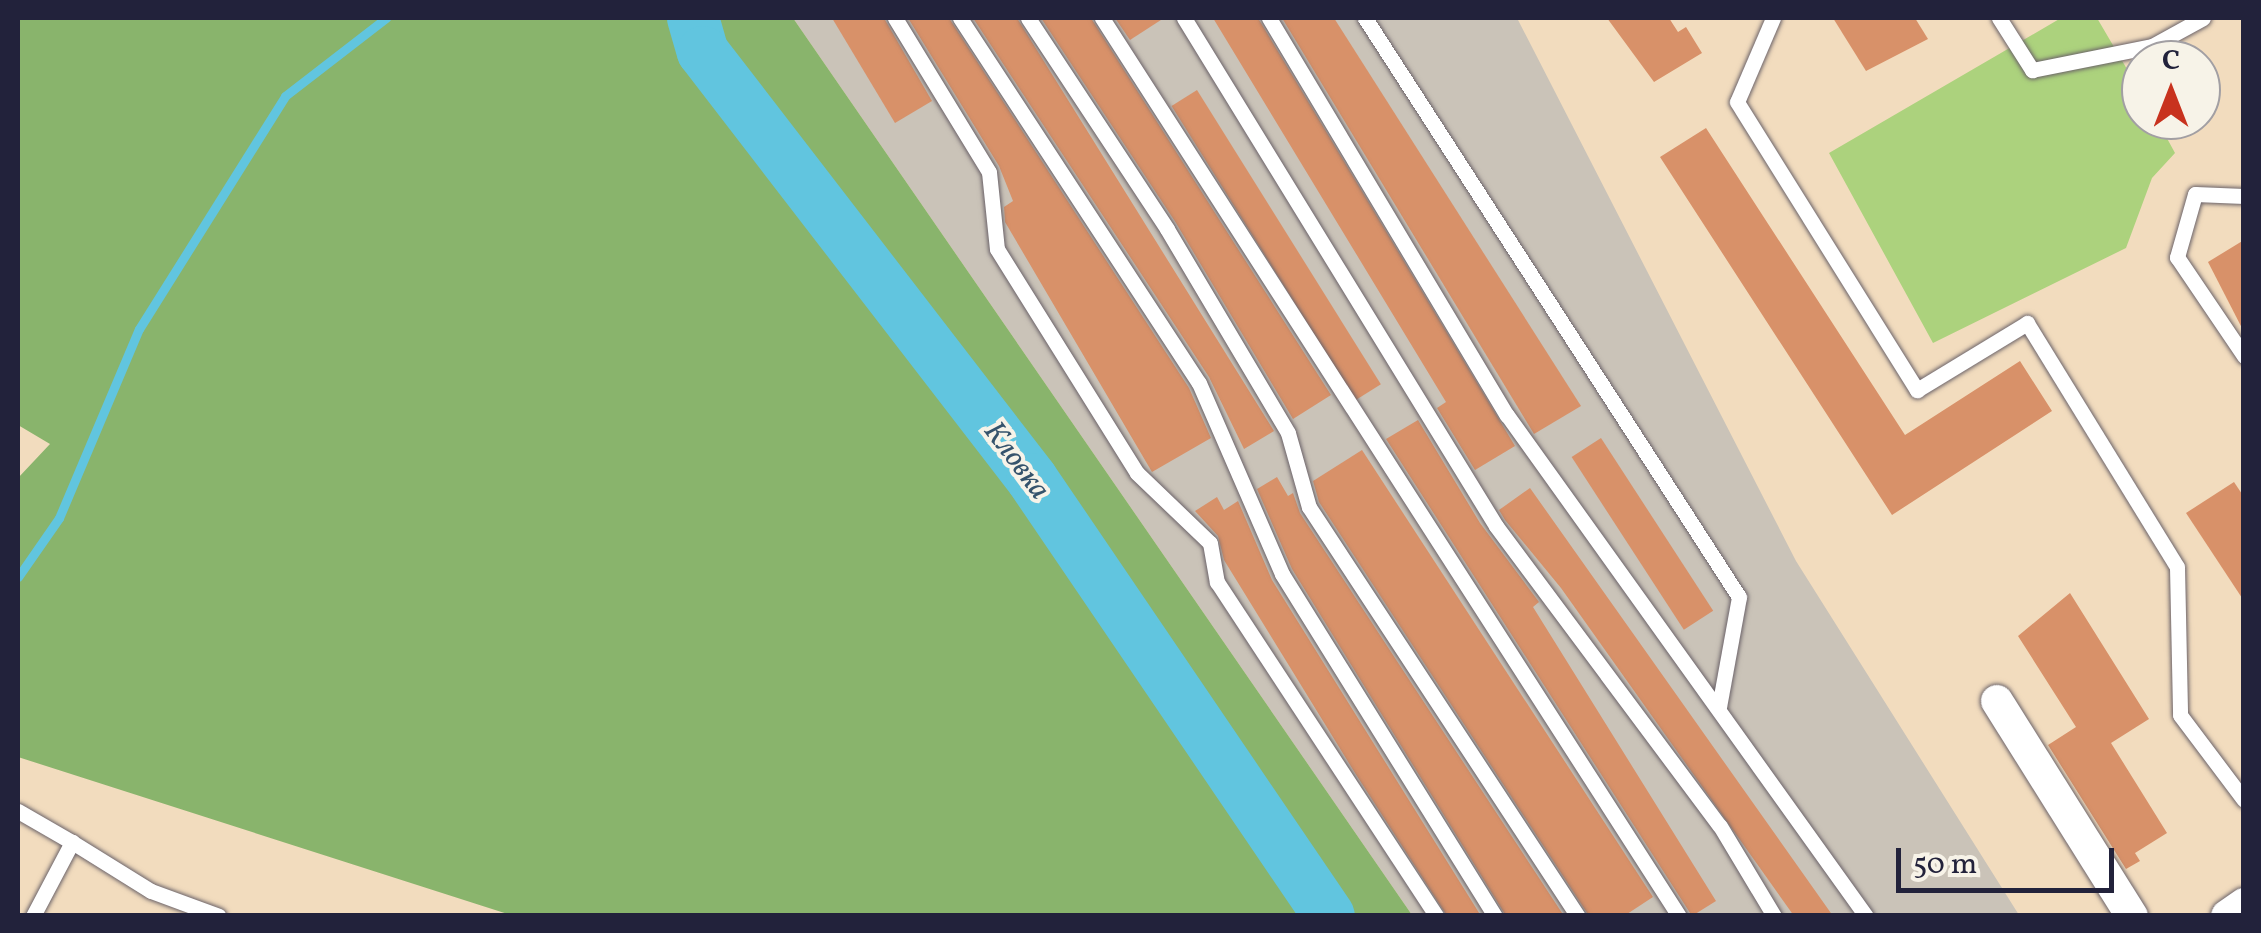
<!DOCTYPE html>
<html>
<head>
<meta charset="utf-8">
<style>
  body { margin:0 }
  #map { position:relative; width:2261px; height:933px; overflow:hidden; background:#f2dcbe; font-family:Vollkorn,serif }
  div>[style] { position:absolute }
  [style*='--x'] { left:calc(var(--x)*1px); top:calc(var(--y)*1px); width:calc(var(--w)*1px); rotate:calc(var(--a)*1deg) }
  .industrial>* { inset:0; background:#cac3b8 }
  .green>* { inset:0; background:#acd27d }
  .forest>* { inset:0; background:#89b46c }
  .stream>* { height:9px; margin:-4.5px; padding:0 4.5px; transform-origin:4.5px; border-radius:4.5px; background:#61c5df }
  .river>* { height:52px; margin:-26px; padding:0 26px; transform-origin:26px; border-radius:26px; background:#61c5df }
  .building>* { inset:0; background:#d89169; transform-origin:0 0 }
  .roads { filter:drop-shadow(0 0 2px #6b6369) drop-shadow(0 0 2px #6b6369) }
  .lane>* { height:15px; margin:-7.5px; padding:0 7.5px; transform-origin:7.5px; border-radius:7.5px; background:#fff }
  .street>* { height:32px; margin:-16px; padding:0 16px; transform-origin:16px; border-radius:16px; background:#fff }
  span { translate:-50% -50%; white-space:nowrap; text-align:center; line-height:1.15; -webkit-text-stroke:8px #f7f3e8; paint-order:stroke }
  .water-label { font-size:30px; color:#35536c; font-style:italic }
  .frame { position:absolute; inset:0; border:20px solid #22223b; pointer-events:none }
  .north { position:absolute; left:2121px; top:40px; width:100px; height:100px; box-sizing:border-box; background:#f7f3e8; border:2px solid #a29fa3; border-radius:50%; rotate:0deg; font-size:28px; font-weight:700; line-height:40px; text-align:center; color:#22223b }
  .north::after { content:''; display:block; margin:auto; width:35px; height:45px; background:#c8321e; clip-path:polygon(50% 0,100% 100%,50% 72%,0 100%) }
  .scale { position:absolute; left:1896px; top:848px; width:218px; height:45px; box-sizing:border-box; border:5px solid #22223b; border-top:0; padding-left:12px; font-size:30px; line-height:35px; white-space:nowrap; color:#22223b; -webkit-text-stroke:8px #f7f3e8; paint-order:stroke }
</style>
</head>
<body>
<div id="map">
  <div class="industrial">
    <div style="clip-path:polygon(793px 18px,1517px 18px,1796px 561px,2019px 915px,1412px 915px)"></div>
  </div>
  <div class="green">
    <div style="clip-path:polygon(2061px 18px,2097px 18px,2141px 93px,2141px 120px,2157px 120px,2175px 153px,2152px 178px,2126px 248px,1933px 343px,1829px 153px)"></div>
  </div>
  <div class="forest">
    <div style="clip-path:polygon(18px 18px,793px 18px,1412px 915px,511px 915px,18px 757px,18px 478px,50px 444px,18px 425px)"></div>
  </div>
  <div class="stream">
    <div style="--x:18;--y:577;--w:72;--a:-55.2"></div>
    <div style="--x:59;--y:518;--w:205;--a:-67.1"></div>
    <div style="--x:139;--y:329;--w:275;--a:-57.9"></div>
    <div style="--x:285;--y:96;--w:128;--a:-37.7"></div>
  </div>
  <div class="river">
    <div style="--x:693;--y:18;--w:35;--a:74"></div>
    <div style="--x:703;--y:52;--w:539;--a:52.39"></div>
    <div style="--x:1032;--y:479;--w:528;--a:55.8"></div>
  </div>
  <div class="building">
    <div style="clip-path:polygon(832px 18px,884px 18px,932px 101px,895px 123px)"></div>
    <div style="clip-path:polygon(908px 18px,949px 18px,1189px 388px,1211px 438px,1152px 472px,1005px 222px,1004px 207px,1013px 201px,999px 166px)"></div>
    <div style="clip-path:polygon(973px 18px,1017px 18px,1274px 431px,1244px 449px,1209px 377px)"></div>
    <div style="clip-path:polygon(1041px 18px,1091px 18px,1331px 395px,1293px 419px,1176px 223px)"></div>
    <div style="clip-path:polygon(1115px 18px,1164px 18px,1130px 40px)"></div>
    <div style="clip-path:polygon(1213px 18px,1258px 18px,1515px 446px,1475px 470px,1437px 408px,1446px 402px)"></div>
    <div style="clip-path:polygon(1282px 18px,1334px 18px,1581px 406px,1534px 434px)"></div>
    <div style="clip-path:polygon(1607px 18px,1669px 18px,1678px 32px,1686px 27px,1702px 53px,1654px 82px)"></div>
    <div style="clip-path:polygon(1833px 18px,1915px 18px,1928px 39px,1866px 71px)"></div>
    <div style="left:1197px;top:90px;width:347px;height:30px;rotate:58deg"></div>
    <div style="clip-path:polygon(1706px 128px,1905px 435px,2020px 361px,2052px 411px,1892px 515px,1660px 157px)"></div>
    <div style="clip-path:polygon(2244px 240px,2244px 332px,2208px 262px)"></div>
    <div style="clip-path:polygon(1418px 420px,1480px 523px,1539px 602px,1533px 607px,1716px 901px,1692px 916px,1386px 439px)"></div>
    <div style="left:1601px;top:438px;width:206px;height:35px;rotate:57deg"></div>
    <div style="clip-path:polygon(1362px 450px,1653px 897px,1624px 916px,1589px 916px,1319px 502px,1313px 481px)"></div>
    <div style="clip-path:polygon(1277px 477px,1288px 496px,1293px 493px,1300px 513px,1564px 916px,1506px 916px,1292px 569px,1257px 489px)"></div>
    <div style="clip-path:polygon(2234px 482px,2244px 497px,2244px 601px,2186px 513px)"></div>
    <div style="clip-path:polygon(1530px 488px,1649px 656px,1833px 916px,1794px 916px,1561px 588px,1505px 520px,1499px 510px)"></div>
    <div style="clip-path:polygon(1217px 497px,1224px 510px,1238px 501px,1272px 580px,1481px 916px,1447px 916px,1355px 773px,1224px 560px,1218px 536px,1195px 511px)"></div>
    <div style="clip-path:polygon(2070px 593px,2149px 719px,2111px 743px,2167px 833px,2135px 853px,2140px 861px,2126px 869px,2048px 745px,2076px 727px,2018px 636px)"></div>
  </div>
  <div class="roads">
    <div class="lane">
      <div style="--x:895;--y:18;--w:180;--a:58.6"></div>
      <div style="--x:989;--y:172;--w:77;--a:84.1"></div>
      <div style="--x:997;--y:249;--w:264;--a:58"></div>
      <div style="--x:1137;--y:473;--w:101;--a:43.8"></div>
      <div style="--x:1210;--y:543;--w:40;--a:80"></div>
      <div style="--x:1217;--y:582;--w:399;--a:56.7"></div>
      <div style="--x:960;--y:18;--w:436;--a:56.8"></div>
      <div style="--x:1199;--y:383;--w:208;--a:66.5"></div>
      <div style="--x:1282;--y:574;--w:403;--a:58.1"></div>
      <div style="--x:1028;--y:18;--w:253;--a:56.6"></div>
      <div style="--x:1167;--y:229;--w:237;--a:59.3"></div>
      <div style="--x:1288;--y:433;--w:77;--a:74.2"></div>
      <div style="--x:1309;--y:507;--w:490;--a:56.7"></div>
      <div style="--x:1102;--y:18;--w:1067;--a:57.28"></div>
      <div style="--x:1184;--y:18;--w:596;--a:58.44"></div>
      <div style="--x:1496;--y:526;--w:374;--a:53.3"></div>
      <div style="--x:1720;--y:826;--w:105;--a:59"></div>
      <div style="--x:1269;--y:18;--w:463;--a:59.1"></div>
      <div style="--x:1507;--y:415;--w:616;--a:54.38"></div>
      <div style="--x:1365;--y:18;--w:689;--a:57.14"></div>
      <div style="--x:1739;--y:597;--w:112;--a:100.3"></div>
      <div style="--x:1773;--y:18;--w:91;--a:113.2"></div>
      <div style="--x:1737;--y:102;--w:340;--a:58"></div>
      <div style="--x:1917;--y:390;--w:129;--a:-31.3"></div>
      <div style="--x:2027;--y:323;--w:286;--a:58.4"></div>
      <div style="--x:2177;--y:567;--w:148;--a:88.8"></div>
      <div style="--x:2180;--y:715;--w:106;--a:53"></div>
      <div style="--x:1999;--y:18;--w:62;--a:57.6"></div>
      <div style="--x:2032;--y:70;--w:122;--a:-11.3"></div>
      <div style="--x:2152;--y:46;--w:58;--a:-28.8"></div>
      <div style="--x:2244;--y:196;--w:49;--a:-177.7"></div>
      <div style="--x:2195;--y:194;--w:66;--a:105.9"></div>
      <div style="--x:2177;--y:257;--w:120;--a:55.9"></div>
      <div style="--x:18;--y:811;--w:62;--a:29.9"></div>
      <div style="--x:33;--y:916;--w:84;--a:-62.2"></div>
      <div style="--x:72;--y:842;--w:93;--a:31.8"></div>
      <div style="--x:151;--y:891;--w:72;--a:20.2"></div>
    </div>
    <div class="street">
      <div style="--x:1997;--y:701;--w:254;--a:57.9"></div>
      <div style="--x:2227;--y:916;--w:21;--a:-35"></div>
    </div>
  </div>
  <div class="water-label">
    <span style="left:1016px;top:461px;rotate:53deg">Кловка</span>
  </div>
  <div class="frame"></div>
  <div class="north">С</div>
  <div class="scale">50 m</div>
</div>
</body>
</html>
